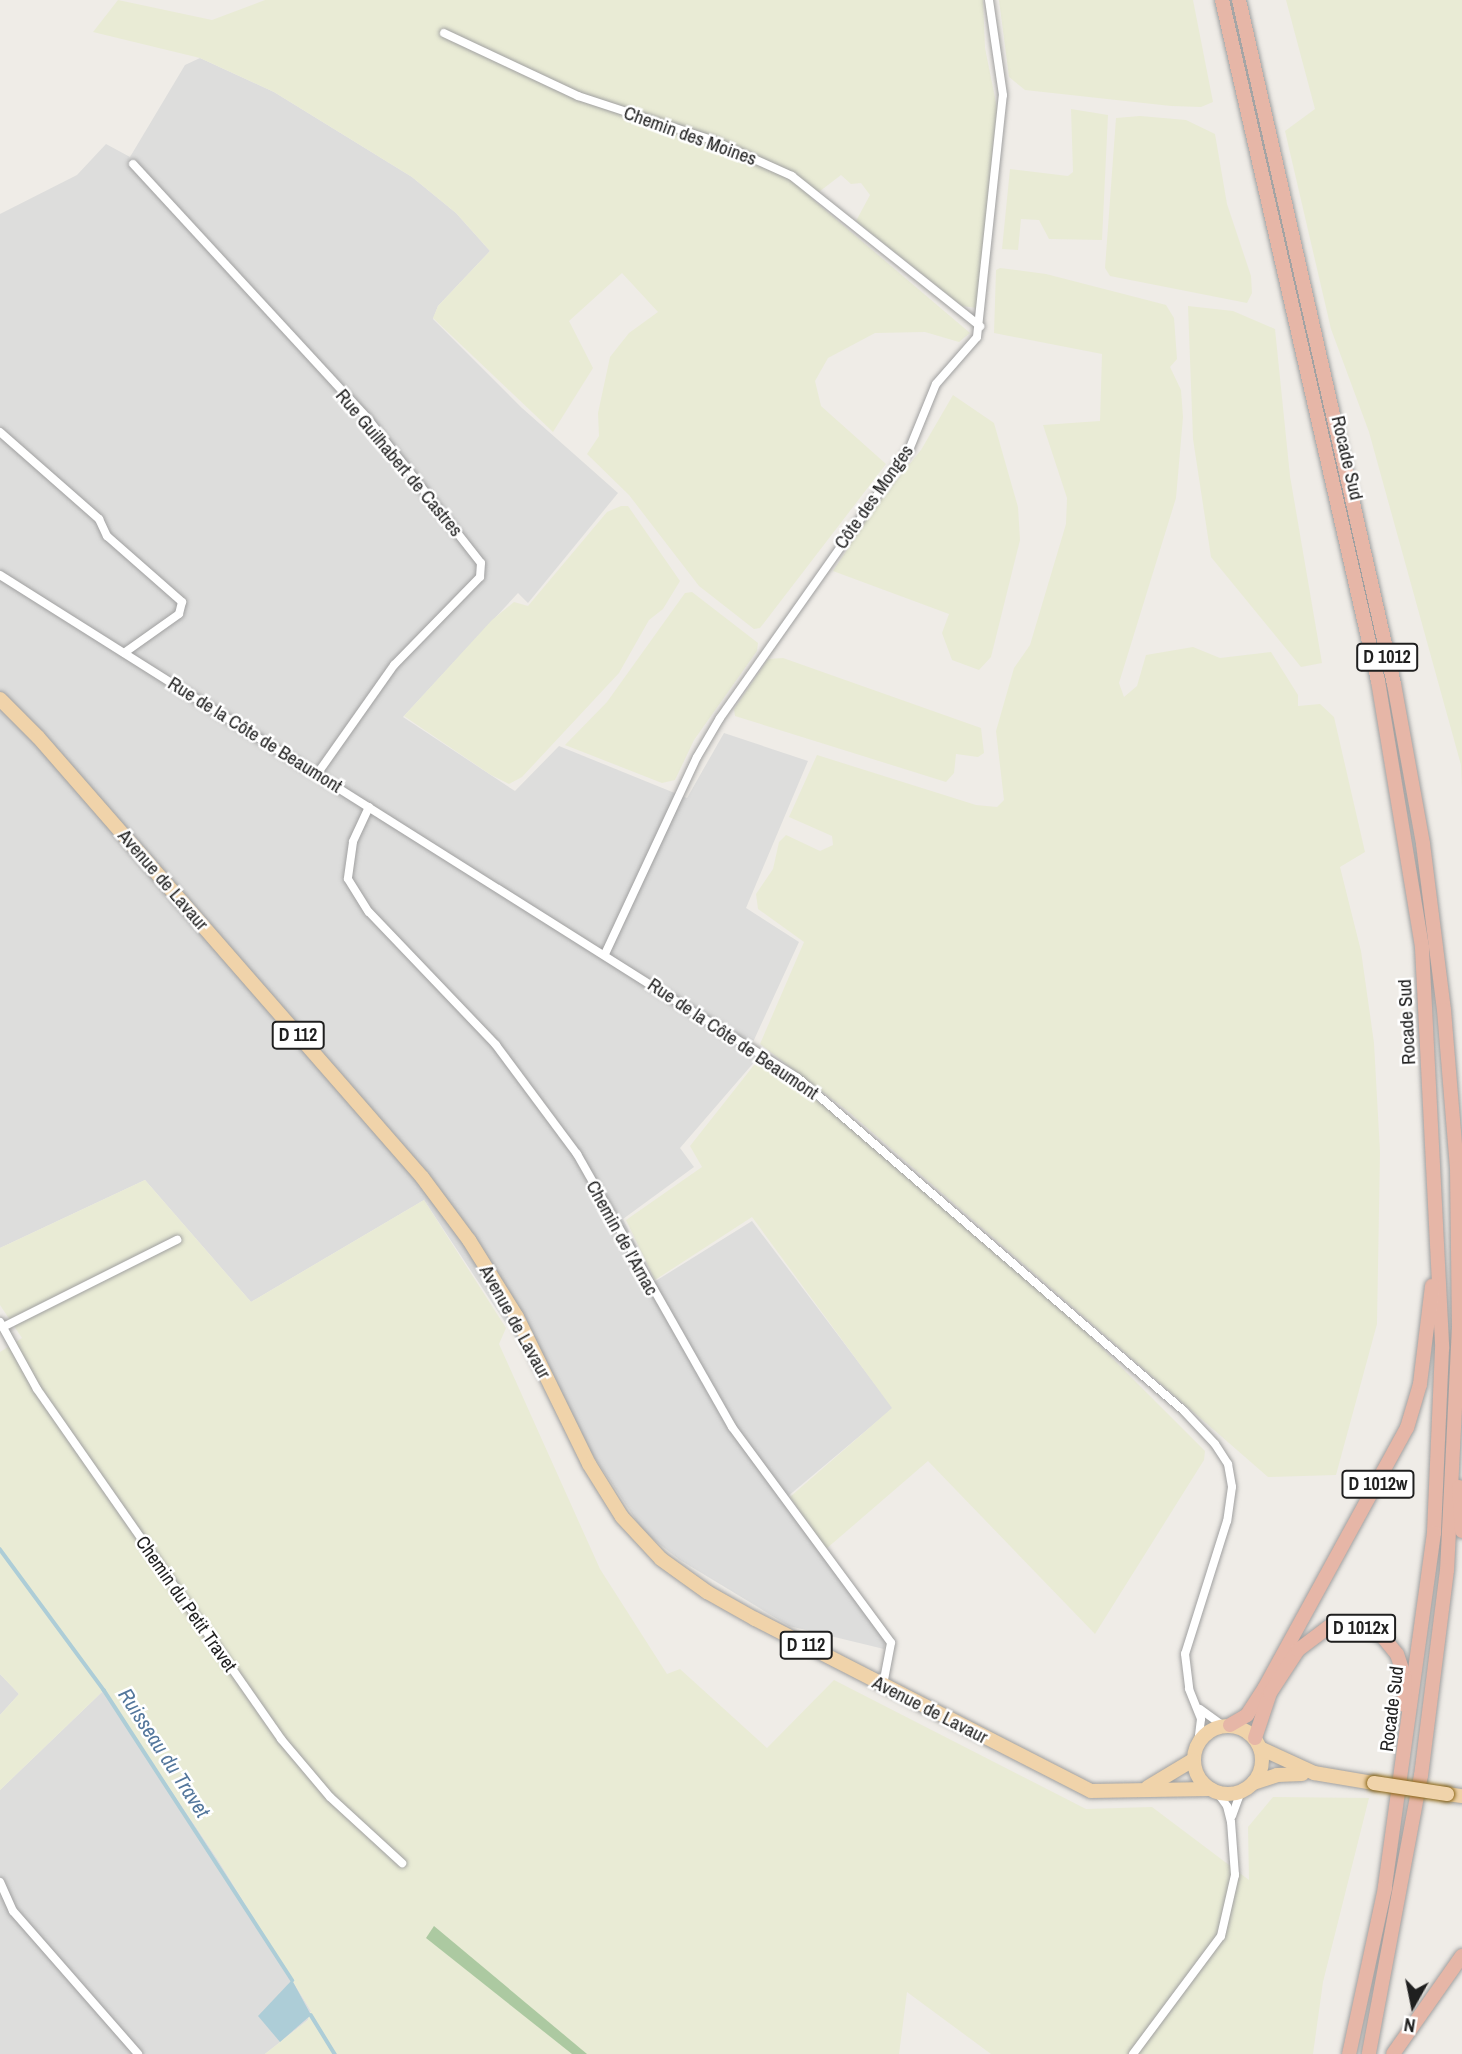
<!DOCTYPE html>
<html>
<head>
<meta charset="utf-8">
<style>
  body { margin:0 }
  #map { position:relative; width:1462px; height:2054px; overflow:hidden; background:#efece7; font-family:"Archivo Narrow",sans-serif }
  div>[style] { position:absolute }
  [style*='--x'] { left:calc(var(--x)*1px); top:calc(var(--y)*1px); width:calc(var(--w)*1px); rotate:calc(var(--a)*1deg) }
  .residential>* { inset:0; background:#dddddc }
  .farmland>* { inset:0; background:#e9ebd5 }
  .forest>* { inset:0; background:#acc9a1 }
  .water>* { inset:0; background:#adcdd7 }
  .stream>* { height:3.5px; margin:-1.75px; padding:0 1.75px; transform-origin:1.75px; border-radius:1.75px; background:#adcdd7 }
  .roads { filter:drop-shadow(0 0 2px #a0a0a0) drop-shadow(0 0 2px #a0a0a0) }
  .minor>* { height:8px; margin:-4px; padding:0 4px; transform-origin:4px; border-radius:4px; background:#fff }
  .primary>* { height:14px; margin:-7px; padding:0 7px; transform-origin:7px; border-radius:7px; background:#f0d3aa }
  .primary>.ring { margin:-7px; padding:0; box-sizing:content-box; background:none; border:14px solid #f0d3aa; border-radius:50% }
  .trunk>* { height:14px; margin:-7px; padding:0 7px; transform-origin:7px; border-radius:7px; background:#e6b6a7 }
  .bridges { filter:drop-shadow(0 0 2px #886313) drop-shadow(0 0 2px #886313) }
  .primary-bridge>* { height:14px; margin:-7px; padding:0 7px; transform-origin:7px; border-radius:7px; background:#f0d3aa }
  span { translate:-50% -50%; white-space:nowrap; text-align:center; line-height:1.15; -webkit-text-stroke:5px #fff; paint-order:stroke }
  .shield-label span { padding:2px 5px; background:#fff; border:2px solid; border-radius:5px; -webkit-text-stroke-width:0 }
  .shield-label { font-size:18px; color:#1f1f1f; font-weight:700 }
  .street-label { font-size:19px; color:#1f1f1f }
  .water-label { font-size:21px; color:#54779c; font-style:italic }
  .north { position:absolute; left:1378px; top:1970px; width:70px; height:70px; -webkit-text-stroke:5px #fff; paint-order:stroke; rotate:189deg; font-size:19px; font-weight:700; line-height:28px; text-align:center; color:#1f1f1f }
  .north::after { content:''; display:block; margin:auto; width:24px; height:32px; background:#1f1f1f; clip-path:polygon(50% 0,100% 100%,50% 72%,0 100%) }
</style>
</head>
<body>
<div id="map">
  <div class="residential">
    <div style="clip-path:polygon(200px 58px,274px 92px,412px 177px,456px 213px,490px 251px,438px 306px,433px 319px,522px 408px,618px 493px,528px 603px,518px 593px,403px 717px,515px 791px,559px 746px,687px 798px,724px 733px,808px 761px,746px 908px,799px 942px,753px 1042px,756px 1060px,680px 1148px,694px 1167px,623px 1219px,654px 1282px,752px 1221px,893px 1408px,787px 1497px,786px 1506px,885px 1639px,884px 1649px,789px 1626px,680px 1560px,644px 1532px,424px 1200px,251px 1302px,145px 1180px,0 1248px,0 214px,77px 175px,106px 144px,130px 157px,185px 65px)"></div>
    <div style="clip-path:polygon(0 1674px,19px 1694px,0 1715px)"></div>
    <div style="clip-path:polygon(104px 1690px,218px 1860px,311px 2011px,308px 2020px,265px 2054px,0 2054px,0 1790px)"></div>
  </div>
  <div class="farmland">
    <div style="clip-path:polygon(118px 0,212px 20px,265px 0,983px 0,985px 48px,997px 108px,977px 308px,962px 306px,856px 221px,870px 195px,861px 183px,851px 184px,841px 175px,811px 198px,970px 333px,959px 342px,925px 332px,875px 333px,828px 358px,815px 381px,821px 406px,886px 464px,760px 628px,754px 629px,699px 586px,629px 495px,587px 454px,599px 436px,598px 413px,610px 357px,629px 333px,658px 312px,622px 273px,569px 321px,593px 368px,553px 432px,433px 318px,438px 306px,490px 251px,456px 213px,412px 177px,274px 92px,200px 58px,93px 32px)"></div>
    <div style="clip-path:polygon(999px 0,1193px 0,1213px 102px,1201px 107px,1171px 106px,1025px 90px,1009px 77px)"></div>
    <div style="clip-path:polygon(1286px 0,1462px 0,1462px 788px,1461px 765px,1369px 432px,1331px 329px,1285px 131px,1315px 109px)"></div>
    <div style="clip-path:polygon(1071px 109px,1108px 115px,1102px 240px,1049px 239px,1039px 220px,1021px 219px,1018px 250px,1002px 249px,1010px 169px,1068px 176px,1073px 172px)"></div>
    <div style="clip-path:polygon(1140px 116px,1186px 120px,1215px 134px,1227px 204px,1251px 276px,1252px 293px,1247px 303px,1110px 276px,1105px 268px,1116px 118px)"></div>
    <div style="clip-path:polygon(1000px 268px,1046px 274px,1147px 300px,1166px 305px,1174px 318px,1177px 359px,1170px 367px,1181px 390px,1183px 417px,1176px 498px,1119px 683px,1124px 697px,1137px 686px,1146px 655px,1193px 647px,1220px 658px,1271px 652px,1298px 695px,1298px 706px,1320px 704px,1334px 717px,1365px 852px,1340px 867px,1361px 951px,1374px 1043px,1380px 1152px,1377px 1324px,1336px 1475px,1268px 1477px,849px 1112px,760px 1044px,804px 942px,758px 909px,756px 894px,773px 869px,779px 842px,786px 835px,820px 851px,833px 845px,832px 836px,789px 817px,817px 755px,976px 805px,997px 807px,1004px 800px,996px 731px,1014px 668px,1030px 645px,1066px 524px,1067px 498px,1043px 425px,1100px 421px,1102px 354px,994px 333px,996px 270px)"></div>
    <div style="clip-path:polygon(1188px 306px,1233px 311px,1275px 329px,1290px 476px,1322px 663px,1301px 667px,1211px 557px,1193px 439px)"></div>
    <div style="clip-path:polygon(953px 395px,994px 423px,1018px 507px,1020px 540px,991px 657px,979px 670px,952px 660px,942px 633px,949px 614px,833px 571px,875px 507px,921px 450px)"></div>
    <div style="clip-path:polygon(621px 506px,628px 506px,680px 581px,663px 609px,649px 620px,619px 673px,522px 777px,509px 784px,491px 775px,404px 716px,492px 620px,514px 602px,528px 606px,607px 512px)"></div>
    <div style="clip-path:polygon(692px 592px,758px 643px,757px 651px,694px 740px,675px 780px,662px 783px,565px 745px,607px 702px,685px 593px)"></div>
    <div style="clip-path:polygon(783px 658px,981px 728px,984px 753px,978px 757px,956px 754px,954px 773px,946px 782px,735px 716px,734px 709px,768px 659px)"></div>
    <div style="clip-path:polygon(758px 1060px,764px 1060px,842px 1120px,1077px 1323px,1205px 1451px,1204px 1460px,1095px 1634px,928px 1461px,826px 1549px,790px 1497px,892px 1408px,752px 1217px,655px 1280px,626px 1220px,702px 1167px,690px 1146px)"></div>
    <div style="clip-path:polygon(145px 1180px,251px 1302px,424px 1200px,506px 1328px,499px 1344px,600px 1569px,667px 1674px,680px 1669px,767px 1748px,834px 1680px,1086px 1809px,1152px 1807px,1249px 1880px,1248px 1827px,1273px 1797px,1369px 1798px,1323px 1982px,1313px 2054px,991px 2054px,907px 1992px,899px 2054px,265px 2054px,308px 2020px,311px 2011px,218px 1860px,104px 1690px,0 1790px,0 1715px,19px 1694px,0 1674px,0 1352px,22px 1338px,0 1305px,0 1248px)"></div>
  </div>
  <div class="forest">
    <div style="clip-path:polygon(434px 1926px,587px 2054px,572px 2054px,426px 1938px)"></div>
  </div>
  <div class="water">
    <div style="clip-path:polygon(292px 1980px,311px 2015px,280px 2042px,258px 2016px)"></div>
  </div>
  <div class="stream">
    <div style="--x:0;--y:1549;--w:175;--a:53.6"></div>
    <div style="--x:104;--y:1690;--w:346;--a:57"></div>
    <div style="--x:311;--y:2015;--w:46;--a:58.4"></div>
  </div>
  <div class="roads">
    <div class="minor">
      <div style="--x:444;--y:33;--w:148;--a:25.2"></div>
      <div style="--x:578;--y:96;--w:141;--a:18.2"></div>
      <div style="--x:712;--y:140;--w:88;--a:24.2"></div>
      <div style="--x:792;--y:176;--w:241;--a:38.6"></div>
      <div style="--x:133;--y:164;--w:347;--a:47.3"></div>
      <div style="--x:368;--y:419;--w:183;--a:51.9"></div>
      <div style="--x:481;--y:563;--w:14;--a:94"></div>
      <div style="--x:480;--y:577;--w:123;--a:134.3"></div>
      <div style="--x:394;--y:665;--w:133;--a:125.2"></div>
      <div style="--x:0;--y:432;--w:132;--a:41.3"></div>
      <div style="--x:99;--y:519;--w:19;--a:65"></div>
      <div style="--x:107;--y:536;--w:100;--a:41.3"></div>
      <div style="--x:182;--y:602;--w:12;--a:104"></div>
      <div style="--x:179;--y:614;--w:67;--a:144.7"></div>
      <div style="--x:0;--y:575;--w:943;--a:32.22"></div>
      <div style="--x:798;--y:1078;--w:510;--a:40.78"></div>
      <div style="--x:1184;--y:1411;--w:45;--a:46.8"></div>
      <div style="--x:1215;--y:1444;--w:24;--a:57"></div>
      <div style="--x:1228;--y:1464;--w:23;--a:80"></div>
      <div style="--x:1232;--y:1487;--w:34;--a:98"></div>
      <div style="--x:1227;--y:1521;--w:139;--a:107.5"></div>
      <div style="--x:1185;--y:1654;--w:35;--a:83"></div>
      <div style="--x:1189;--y:1689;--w:32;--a:68"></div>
      <div style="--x:1201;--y:1719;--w:23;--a:97"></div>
      <div style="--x:369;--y:807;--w:38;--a:115"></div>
      <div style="--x:353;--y:842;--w:37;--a:98"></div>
      <div style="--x:348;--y:879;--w:39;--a:58"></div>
      <div style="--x:369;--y:912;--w:184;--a:46.3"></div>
      <div style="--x:496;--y:1045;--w:136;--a:53.4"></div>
      <div style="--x:577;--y:1154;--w:314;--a:60.4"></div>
      <div style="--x:732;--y:1427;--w:268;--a:53.6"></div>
      <div style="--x:891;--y:1643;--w:43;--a:100.8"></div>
      <div style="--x:605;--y:954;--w:217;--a:-65"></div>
      <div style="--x:697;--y:757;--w:45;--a:-59.5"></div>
      <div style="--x:720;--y:718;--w:328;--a:-54.8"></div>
      <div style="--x:909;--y:450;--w:71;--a:-67.8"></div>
      <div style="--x:936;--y:384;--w:62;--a:-48.9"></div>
      <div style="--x:977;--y:337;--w:243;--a:-83.9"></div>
      <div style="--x:1003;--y:95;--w:96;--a:-98.4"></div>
      <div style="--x:0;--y:1322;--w:77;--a:61.1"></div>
      <div style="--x:37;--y:1389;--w:427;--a:55.1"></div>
      <div style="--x:281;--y:1739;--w:76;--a:49.8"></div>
      <div style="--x:330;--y:1797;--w:98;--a:42.5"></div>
      <div style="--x:3;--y:1327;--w:195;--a:-26.6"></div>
      <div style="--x:1200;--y:1709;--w:29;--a:36"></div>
      <div style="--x:1232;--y:1816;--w:27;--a:-70"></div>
      <div style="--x:0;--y:1882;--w:32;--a:66"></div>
      <div style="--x:13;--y:1911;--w:190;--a:48.8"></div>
      <div style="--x:1133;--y:2054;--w:147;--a:-53.3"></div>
      <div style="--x:1221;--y:1936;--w:63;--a:-77.1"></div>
      <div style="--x:1235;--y:1875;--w:53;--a:-94.3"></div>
      <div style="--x:1231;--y:1822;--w:16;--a:-104"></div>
      <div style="--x:1227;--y:1806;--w:17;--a:-126"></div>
    </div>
    <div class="primary">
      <div style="--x:0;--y:699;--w:54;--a:45"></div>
      <div style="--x:38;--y:737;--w:584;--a:48.89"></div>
      <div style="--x:422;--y:1177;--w:79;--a:53.3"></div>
      <div style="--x:469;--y:1240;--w:91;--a:58.1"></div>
      <div style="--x:517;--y:1317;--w:164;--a:63.9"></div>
      <div style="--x:589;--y:1464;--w:62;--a:58.1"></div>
      <div style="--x:622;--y:1517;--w:57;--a:47.1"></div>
      <div style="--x:661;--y:1559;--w:57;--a:35.7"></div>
      <div style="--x:707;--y:1592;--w:55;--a:29.4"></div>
      <div style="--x:755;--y:1619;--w:377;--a:27.1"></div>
      <div style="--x:1091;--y:1791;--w:119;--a:-1"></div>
      <div class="ring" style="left:1194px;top:1726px;width:54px;height:54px"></div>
      <div style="--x:1260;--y:1748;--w:60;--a:24.8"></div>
      <div style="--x:1314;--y:1773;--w:61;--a:9.5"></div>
      <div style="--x:1253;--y:1783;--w:25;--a:-18"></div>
      <div style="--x:1277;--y:1775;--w:25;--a:-2"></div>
      <div style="--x:1148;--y:1787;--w:52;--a:-31"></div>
      <div style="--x:1447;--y:1794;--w:15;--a:8"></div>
    </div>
    <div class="trunk">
      <div style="--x:1222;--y:0;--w:699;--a:77.1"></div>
      <div style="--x:1378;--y:681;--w:271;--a:80.6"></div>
      <div style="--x:1422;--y:948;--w:401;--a:87.1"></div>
      <div style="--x:1442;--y:1349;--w:184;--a:92.5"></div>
      <div style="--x:1434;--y:1533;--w:358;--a:97.9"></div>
      <div style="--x:1385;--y:1888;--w:170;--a:102.2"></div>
      <div style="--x:1239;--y:0;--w:701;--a:77.23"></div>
      <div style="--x:1394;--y:684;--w:163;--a:79.7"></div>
      <div style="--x:1423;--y:844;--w:167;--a:82.8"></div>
      <div style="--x:1444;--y:1010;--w:159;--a:85.3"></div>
      <div style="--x:1457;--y:1168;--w:158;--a:89.3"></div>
      <div style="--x:1459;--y:1326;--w:244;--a:92.8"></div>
      <div style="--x:1447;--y:1570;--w:207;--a:97.2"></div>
      <div style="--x:1421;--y:1775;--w:284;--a:100.6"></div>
      <div style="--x:1459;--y:1487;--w:44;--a:86.1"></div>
      <div style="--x:1230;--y:1725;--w:20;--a:-30"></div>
      <div style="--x:1247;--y:1715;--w:33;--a:-57"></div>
      <div style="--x:1265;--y:1687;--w:295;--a:-61.3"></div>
      <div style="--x:1407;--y:1428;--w:46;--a:-73.5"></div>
      <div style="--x:1420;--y:1384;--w:99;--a:-83"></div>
      <div style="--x:1255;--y:1738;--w:47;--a:-71.6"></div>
      <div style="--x:1270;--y:1693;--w:51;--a:-56.9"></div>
      <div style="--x:1298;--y:1650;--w:39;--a:-37"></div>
      <div style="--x:1329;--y:1627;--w:34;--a:2"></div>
      <div style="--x:1363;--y:1628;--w:22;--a:24"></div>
      <div style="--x:1383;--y:1637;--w:22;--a:51"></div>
      <div style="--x:1397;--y:1654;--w:25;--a:72"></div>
      <div style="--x:1405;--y:1678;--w:27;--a:92"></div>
      <div style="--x:1393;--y:2054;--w:120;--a:-54.9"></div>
    </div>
  </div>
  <div class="bridges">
    <div class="primary-bridge">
      <div style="--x:1374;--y:1783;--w:74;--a:8.6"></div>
    </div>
  </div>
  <div class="shield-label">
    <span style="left:1387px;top:657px">D 1012</span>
    <span style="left:298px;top:1035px">D 112</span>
    <span style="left:1378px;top:1484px">D 1012w</span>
    <span style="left:1361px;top:1628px">D 1012x</span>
    <span style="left:806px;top:1645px">D 112</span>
  </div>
  <div class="street-label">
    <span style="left:690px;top:136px;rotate:20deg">Chemin des Moines</span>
    <span style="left:1347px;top:458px;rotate:77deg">Rocade Sud</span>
    <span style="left:399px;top:463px;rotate:50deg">Rue Guilhabert de Castres</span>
    <span style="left:874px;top:497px;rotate:-55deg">Côte des Monges</span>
    <span style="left:255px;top:735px;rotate:32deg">Rue de la Côte de Beaumont</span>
    <span style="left:163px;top:880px;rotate:49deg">Avenue de Lavaur</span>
    <span style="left:1407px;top:1022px;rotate:-93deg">Rocade Sud</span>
    <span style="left:733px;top:1039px;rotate:34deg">Rue de la Côte de Beaumont</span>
    <span style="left:622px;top:1238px;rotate:61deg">Chemin de l'Arnac</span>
    <span style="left:515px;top:1322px;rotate:61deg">Avenue de Lavaur</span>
    <span style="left:186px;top:1604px;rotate:55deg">Chemin du Petit Travet</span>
    <span style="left:1392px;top:1709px;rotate:-83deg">Rocade Sud</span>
    <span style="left:930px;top:1710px;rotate:27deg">Avenue de Lavaur</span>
  </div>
  <div class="water-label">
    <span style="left:164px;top:1753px;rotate:57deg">Ruisseau du Travet</span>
  </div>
  <div class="north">N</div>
</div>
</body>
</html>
